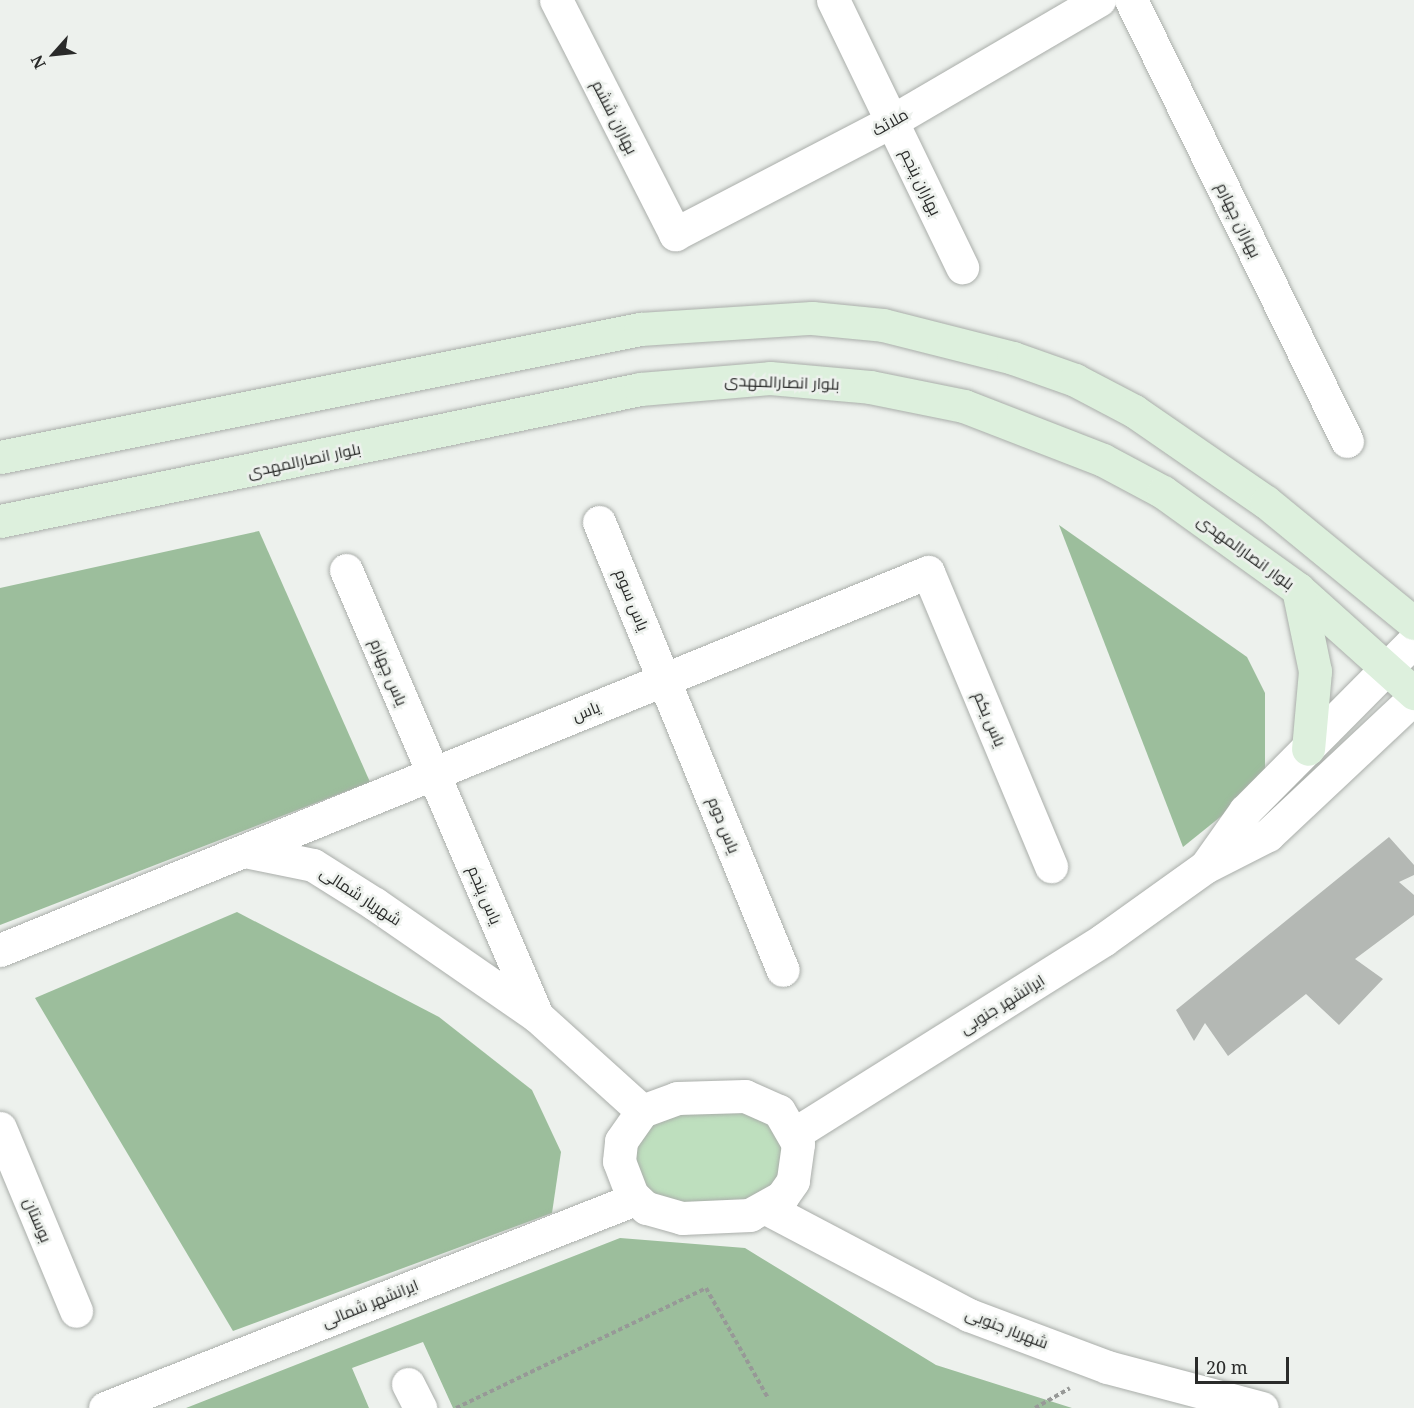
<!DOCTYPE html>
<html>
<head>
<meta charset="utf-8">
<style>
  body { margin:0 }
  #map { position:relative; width:1414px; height:1408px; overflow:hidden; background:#edf1ed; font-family:"Noto Serif",Cairo,serif }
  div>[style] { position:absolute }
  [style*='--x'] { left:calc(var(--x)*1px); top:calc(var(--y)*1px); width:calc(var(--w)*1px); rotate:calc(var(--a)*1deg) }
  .green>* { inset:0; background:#bedfbe }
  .forest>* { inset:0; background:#9cbe9c }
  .building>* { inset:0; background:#b4b8b4 }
  .path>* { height:4px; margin-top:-2px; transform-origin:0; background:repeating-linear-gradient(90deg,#979997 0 4.5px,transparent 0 7.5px) }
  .roads { filter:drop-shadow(0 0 2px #aaaeaa) drop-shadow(0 0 2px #aaaeaa) }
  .minor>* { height:33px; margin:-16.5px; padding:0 16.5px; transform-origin:16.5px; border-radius:16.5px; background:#fff }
  .tertiary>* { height:33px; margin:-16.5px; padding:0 16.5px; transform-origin:16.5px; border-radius:16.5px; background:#fff }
  .secondary>* { height:33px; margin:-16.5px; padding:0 16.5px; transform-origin:16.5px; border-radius:16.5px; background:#ddf0dd }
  span { translate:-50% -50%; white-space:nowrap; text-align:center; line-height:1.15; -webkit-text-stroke:5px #edf1ed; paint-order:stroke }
  .street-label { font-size:16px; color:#2a2b2a }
  .north { position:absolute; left:24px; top:24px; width:60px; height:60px; -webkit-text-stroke:4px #edf1ed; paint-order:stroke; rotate:243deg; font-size:16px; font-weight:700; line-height:24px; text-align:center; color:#2a2b2a }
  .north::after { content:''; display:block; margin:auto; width:21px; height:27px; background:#2a2b2a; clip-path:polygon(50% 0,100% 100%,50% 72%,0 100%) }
  .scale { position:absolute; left:1195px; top:1357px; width:94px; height:27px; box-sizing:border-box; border:3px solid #2a2b2a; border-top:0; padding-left:8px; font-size:18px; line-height:21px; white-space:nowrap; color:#2a2b2a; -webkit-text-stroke:4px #edf1ed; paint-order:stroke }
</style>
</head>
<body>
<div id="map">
  <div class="green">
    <div style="clip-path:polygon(659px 1112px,761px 1112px,785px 1149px,774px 1186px,751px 1200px,666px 1204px,651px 1199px,634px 1175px,635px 1138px)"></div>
  </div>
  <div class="forest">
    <div style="clip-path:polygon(1059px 525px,1247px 657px,1265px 693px,1265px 781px,1183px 847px)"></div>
    <div style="clip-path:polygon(259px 531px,370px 782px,0 925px,0 588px)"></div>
    <div style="clip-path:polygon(237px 912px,439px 1017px,532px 1090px,561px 1152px,552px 1213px,233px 1331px,35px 998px)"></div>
    <div style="clip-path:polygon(620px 1238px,745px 1248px,936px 1365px,1072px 1408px,453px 1408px,423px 1342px,352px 1368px,369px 1408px,186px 1408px)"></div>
  </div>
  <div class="building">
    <div style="clip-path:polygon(1389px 837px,1414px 865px,1414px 875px,1399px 882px,1414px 895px,1414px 915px,1355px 959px,1383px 979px,1339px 1025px,1306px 994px,1228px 1056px,1205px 1023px,1194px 1041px,1176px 1010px)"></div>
  </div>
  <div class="path">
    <div style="--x:456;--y:1408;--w:277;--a:-25.6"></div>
    <div style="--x:706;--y:1288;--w:126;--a:60.6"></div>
    <div style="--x:1035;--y:1408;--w:40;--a:-29.7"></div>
  </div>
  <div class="roads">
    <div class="minor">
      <div style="--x:556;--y:0;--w:263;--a:63"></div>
      <div style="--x:833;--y:0;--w:297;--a:64.2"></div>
      <div style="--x:1131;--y:0;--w:491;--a:63.9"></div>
      <div style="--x:599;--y:522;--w:484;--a:67.7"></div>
      <div style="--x:346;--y:570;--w:485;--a:66.8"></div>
      <div style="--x:928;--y:572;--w:319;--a:67.3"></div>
      <div style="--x:0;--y:1128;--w:198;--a:67.4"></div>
      <div style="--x:408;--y:1384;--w:27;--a:63"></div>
    </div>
    <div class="tertiary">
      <div style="--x:675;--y:234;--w:245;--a:-27.5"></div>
      <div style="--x:892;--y:121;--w:240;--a:-30.3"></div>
      <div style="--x:245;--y:851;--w:69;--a:11.6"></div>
      <div style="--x:313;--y:865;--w:73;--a:32.2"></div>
      <div style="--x:375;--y:904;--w:197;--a:34.7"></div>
      <div style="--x:537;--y:1016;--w:142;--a:42.1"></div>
      <div style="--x:1208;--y:863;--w:64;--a:-54.6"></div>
      <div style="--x:1245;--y:811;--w:240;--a:-45.2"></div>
      <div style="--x:0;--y:950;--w:1002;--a:-22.16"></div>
      <div style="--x:745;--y:1096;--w:37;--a:24"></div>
      <div style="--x:779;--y:1111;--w:38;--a:60"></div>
      <div style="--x:798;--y:1144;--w:37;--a:98"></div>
      <div style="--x:793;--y:1181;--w:19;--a:125"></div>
      <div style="--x:782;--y:1197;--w:37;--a:151"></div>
      <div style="--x:750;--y:1215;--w:68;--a:177.5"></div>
      <div style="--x:682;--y:1218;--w:37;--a:-164"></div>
      <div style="--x:646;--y:1208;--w:19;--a:-137"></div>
      <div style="--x:632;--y:1195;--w:36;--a:-111"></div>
      <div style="--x:619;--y:1161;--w:20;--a:-84"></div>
      <div style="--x:621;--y:1141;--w:37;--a:-55"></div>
      <div style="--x:642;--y:1111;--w:37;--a:-20"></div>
      <div style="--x:677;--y:1098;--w:68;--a:-1.7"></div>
      <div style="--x:794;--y:1134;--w:365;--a:-32.1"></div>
      <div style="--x:1103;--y:940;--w:125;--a:-35.6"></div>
      <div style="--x:1205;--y:867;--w:71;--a:-26.9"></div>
      <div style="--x:1268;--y:835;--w:200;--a:-43.2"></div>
      <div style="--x:768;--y:1209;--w:227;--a:27.8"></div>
      <div style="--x:969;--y:1315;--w:147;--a:20.6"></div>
      <div style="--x:1107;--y:1367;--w:160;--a:14.8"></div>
      <div style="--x:105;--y:1408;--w:570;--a:-21.52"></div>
    </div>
    <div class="secondary">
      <div style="--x:0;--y:457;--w:653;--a:-11.31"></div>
      <div style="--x:640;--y:329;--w:172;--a:-3.7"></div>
      <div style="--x:812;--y:318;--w:71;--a:5.6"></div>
      <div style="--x:883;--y:325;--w:134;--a:14.2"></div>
      <div style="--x:1013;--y:358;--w:66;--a:19.5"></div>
      <div style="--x:1075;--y:380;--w:67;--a:27.7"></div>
      <div style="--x:1134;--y:411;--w:160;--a:34.6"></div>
      <div style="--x:1266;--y:502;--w:191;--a:39.3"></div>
      <div style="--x:0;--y:521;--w:653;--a:-11.65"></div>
      <div style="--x:640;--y:389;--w:130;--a:-4.8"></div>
      <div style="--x:770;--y:378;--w:100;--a:5.1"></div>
      <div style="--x:870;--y:387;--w:96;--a:11.4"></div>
      <div style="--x:964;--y:406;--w:149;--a:21.2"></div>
      <div style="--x:1103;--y:460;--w:68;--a:28.1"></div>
      <div style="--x:1163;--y:492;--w:166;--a:35.7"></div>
      <div style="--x:1298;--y:589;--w:156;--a:41.9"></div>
      <div style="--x:1298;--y:589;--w:84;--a:78.3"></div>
      <div style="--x:1315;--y:671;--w:78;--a:95.1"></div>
    </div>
  </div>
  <div class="street-label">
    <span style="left:615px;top:117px;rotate:63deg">بهاران ششم</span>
    <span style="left:890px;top:122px;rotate:-29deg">ملائک</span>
    <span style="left:921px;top:182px;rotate:64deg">بهاران پنجم</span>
    <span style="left:1239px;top:220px;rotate:64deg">بهاران چهارم</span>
    <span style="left:782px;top:382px;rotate:2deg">بلوار انصارالمهدی</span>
    <span style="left:304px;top:460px;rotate:-12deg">بلوار انصارالمهدی</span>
    <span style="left:1246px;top:552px;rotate:36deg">بلوار انصارالمهدی</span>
    <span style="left:632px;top:600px;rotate:68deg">یاس سوم</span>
    <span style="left:389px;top:672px;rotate:67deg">یاس چهارم</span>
    <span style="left:586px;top:711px;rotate:-22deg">یاس</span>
    <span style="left:990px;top:719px;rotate:67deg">یاس یکم</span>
    <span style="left:724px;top:825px;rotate:68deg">یاس دوم</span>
    <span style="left:485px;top:895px;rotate:67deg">یاس پنجم</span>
    <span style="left:361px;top:896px;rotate:33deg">شهریار شمالی</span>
    <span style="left:1002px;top:1004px;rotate:-32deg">ایرانشهر جنوبی</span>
    <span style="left:38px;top:1220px;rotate:67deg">بوستان</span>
    <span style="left:370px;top:1303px;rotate:-22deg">ایرانشهر شمالی</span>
    <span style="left:1007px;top:1328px;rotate:21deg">شهریار جنوبی</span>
  </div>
  <div class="north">N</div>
  <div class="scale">20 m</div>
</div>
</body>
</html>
